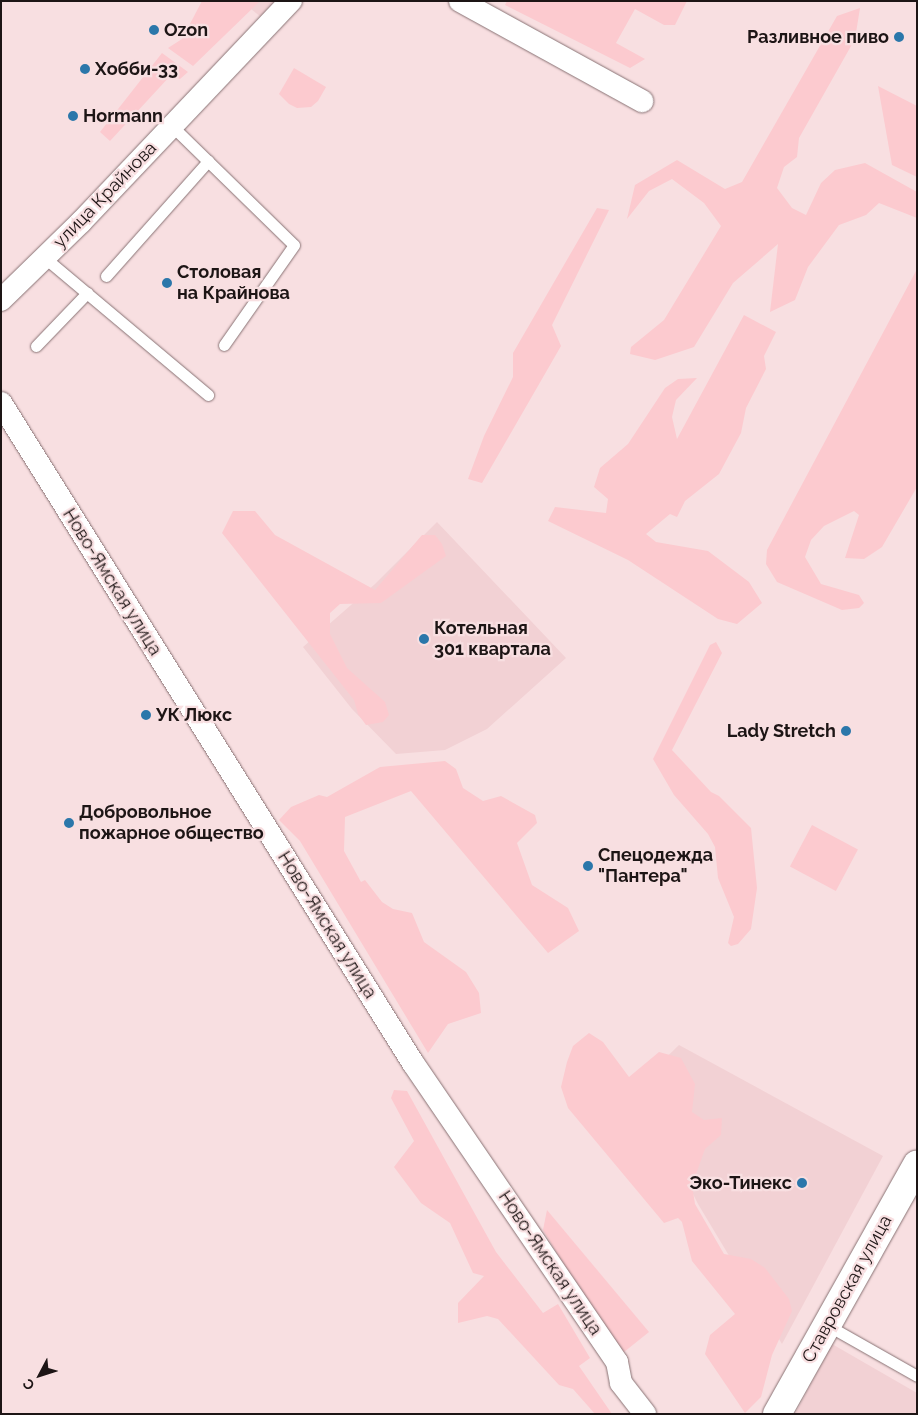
<!DOCTYPE html>
<html>
<head>
<meta charset="utf-8">
<style>
  body { margin:0 }
  #map { position:relative; width:918px; height:1415px; overflow:hidden; background:#f8dfe1; font-family:Raleway,sans-serif }
  div>[style] { position:absolute }
  [style*='--x'] { left:calc(var(--x)*1px); top:calc(var(--y)*1px); width:calc(var(--w)*1px); rotate:calc(var(--a)*1deg) }
  .built>* { inset:0; background:#f2d1d4 }
  .green>* { inset:0; background:#fccacf; transform-origin:0 0 }
  .roads { filter:drop-shadow(0 0 1px #887274) drop-shadow(0 0 1px #887274) }
  .service>* { height:11px; margin:-5.5px; padding:0 5.5px; transform-origin:5.5px; border-radius:5.5px; background:#fff }
  .minor>* { height:22px; margin:-11px; padding:0 11px; transform-origin:11px; border-radius:11px; background:#fff }
  .tertiary>* { height:28px; margin:-14px; padding:0 14px; transform-origin:14px; border-radius:14px; background:#fff }
  .dots>* { width:14px; height:14px; translate:-50% -50%; box-sizing:border-box; border:2px solid #f8dfe1; border-radius:50% }
  span { translate:-50% -50%; white-space:nowrap; text-align:center; line-height:1.15; -webkit-text-stroke:4.5px #f8dfe1; paint-order:stroke }
  .poi-label { font-size:18px; color:#1d1515; font-weight:700 }
  .left { translate:0 -50%; text-align:left }
  .right { translate:-100% -50%; text-align:right }
  .street-label { font-size:18px; color:#1d1515 }
  .frame { position:absolute; inset:0; border:2px solid #1d1515; pointer-events:none }
  .north { position:absolute; left:15px; top:1350px; width:50px; height:50px; -webkit-text-stroke:4px #f8dfe1; paint-order:stroke; rotate:230deg; font-size:14px; font-weight:700; line-height:20px; text-align:center; color:#1d1515 }
  .north::after { content:''; display:block; margin:auto; width:18px; height:22px; background:#1d1515; clip-path:polygon(50% 0,100% 100%,50% 72%,0 100%) }
</style>
</head>
<body>
<div id="map">
  <div class="built">
    <div style="clip-path:polygon(241px 1px,276px 1px,261px 17px)"></div>
    <div style="clip-path:polygon(437px 522px,566px 658px,487px 729px,445px 750px,396px 754px,352px 709px,303px 647px,375px 584px)"></div>
    <div style="clip-path:polygon(679px 1045px,883px 1156px,782px 1344px,698px 1204px,638px 1085px)"></div>
    <div style="clip-path:polygon(832px 1344px,917px 1393px,917px 1414px,795px 1414px)"></div>
  </div>
  <div class="green">
    <div style="clip-path:polygon(202px 1px,260px 1px,193px 66px,168px 48px,182px 39px)"></div>
    <div style="clip-path:polygon(507px 1px,687px 1px,675px 25px,664px 25px,635px 9px,616px 43px,645px 59px,630px 68px,505px 5px)"></div>
    <div style="clip-path:polygon(860px 8px,855px 39px,799px 138px,797px 157px,784px 167px,777px 188px,792px 208px,806px 215px,821px 183px,835px 170px,865px 163px,917px 192px,917px 218px,879px 203px,866px 215px,839px 225px,808px 267px,795px 300px,770px 312px,778px 244px,733px 283px,694px 347px,655px 360px,630px 354px,631px 347px,664px 320px,721px 226px,704px 203px,672px 179px,649px 191px,627px 219px,635px 185px,677px 160px,725px 189px,742px 182px,837px 16px)"></div>
    <div style="clip-path:polygon(162px 53px,188px 72px,180px 79px,171px 75px,110px 141px,100px 132px)"></div>
    <div style="clip-path:polygon(294px 68px,326px 87px,318px 101px,311px 107px,297px 108px,289px 104px,279px 94px)"></div>
    <div style="clip-path:polygon(878px 86px,917px 106px,917px 177px,892px 165px)"></div>
    <div style="clip-path:polygon(597px 208px,609px 210px,552px 325px,561px 346px,482px 483px,468px 479px,484px 436px,513px 377px,513px 353px)"></div>
    <div style="clip-path:polygon(917px 269px,917px 487px,882px 547px,864px 559px,845px 558px,859px 515px,854px 511px,824px 526px,811px 540px,805px 557px,821px 584px,859px 595px,864px 603px,859px 608px,842px 610px,777px 582px,766px 564px,767px 550px)"></div>
    <div style="clip-path:polygon(744px 315px,776px 332px,764px 356px,766px 369px,746px 408px,741px 433px,719px 474px,685px 501px,677px 517px,670px 514px,646px 534px,656px 542px,708px 551px,749px 582px,762px 603px,737px 624px,718px 619px,628px 560px,548px 521px,555px 507px,606px 513px,608px 499px,594px 487px,600px 468px,628px 444px,665px 388px,678px 379px,697px 378px,676px 400px,672px 417px,677px 439px)"></div>
    <div style="clip-path:polygon(233px 511px,255px 511px,275px 535px,375px 590px,422px 535px,435px 535px,442px 544px,446px 556px,381px 603px,340px 604px,330px 613px,330px 634px,347px 668px,385px 702px,389px 715px,383px 722px,366px 725px,358px 714px,354px 700px,222px 533px)"></div>
    <div style="clip-path:polygon(716px 642px,722px 653px,672px 750px,711px 792px,719px 796px,751px 828px,757px 888px,751px 929px,738px 944px,731px 946px,728px 943px,734px 917px,718px 878px,715px 847px,708px 834px,674px 795px,653px 759px,710px 645px)"></div>
    <div style="clip-path:polygon(445px 761px,456px 769px,463px 788px,483px 801px,501px 796px,535px 815px,537px 823px,517px 843px,532px 885px,568px 908px,579px 931px,548px 953px,411px 791px,345px 817px,344px 851px,361px 882px,365px 880px,382px 902px,393px 909px,412px 913px,424px 942px,466px 972px,479px 993px,481px 1013px,448px 1024px,428px 1053px,300px 841px,279px 820px,291px 807px,319px 795px,327px 797px,380px 767px)"></div>
    <div style="left:812px;top:825px;width:52px;height:47px;rotate:28deg"></div>
    <div style="clip-path:polygon(589px 1033px,603px 1042px,629px 1077px,659px 1052px,681px 1058px,695px 1084px,692px 1112px,704px 1120px,722px 1118px,721px 1135px,705px 1149px,692px 1185px,695px 1204px,724px 1254px,751px 1259px,765px 1268px,789px 1299px,792px 1311px,772px 1355px,761px 1397px,745px 1413px,705px 1354px,710px 1335px,735px 1314px,692px 1261px,682px 1222px,678px 1218px,664px 1223px,568px 1108px,561px 1087px,567px 1062px,573px 1046px)"></div>
    <div style="clip-path:polygon(394px 1090px,407px 1091px,496px 1252px,543px 1313px,558px 1304px,590px 1358px,579px 1366px,612px 1414px,595px 1414px,573px 1389px,559px 1385px,498px 1319px,487px 1316px,458px 1323px,458px 1303px,484px 1276px,473px 1273px,450px 1223px,421px 1203px,394px 1167px,414px 1141px,391px 1098px)"></div>
    <div style="clip-path:polygon(547px 1210px,649px 1332px,619px 1356px,543px 1230px)"></div>
  </div>
  <div class="roads">
    <div class="service">
      <div style="--x:172;--y:126;--w:170;--a:44.3"></div>
      <div style="--x:294;--y:245;--w:122;--a:125"></div>
      <div style="--x:45;--y:258;--w:213;--a:40"></div>
      <div style="--x:106;--y:276;--w:154;--a:-48.4"></div>
      <div style="--x:36;--y:346;--w:74;--a:-46.1"></div>
      <div style="--x:827;--y:1325;--w:103;--a:29.5"></div>
    </div>
    <div class="minor">
      <div style="--x:460;--y:1;--w:208;--a:28.8"></div>
      <div style="--x:1;--y:300;--w:112;--a:-44.3"></div>
      <div style="--x:81;--y:222;--w:305;--a:-46.5"></div>
      <div style="--x:1;--y:403;--w:778;--a:58.03"></div>
      <div style="--x:413;--y:1063;--w:362;--a:55.7"></div>
      <div style="--x:617;--y:1362;--w:21;--a:79"></div>
      <div style="--x:621;--y:1383;--w:39;--a:52"></div>
    </div>
    <div class="tertiary">
      <div style="--x:777;--y:1414;--w:286;--a:-60.7"></div>
    </div>
  </div>
  <div class="dots">
    <div style="left:154px;top:30px;background:#2b77aa"></div>
    <div style="left:899px;top:37px;background:#2b77aa"></div>
    <div style="left:85px;top:69px;background:#2b77aa"></div>
    <div style="left:73px;top:116px;background:#2b77aa"></div>
    <div style="left:167px;top:283px;background:#2b77aa"></div>
    <div style="left:424px;top:639px;background:#2b77aa"></div>
    <div style="left:146px;top:715px;background:#2b77aa"></div>
    <div style="left:846px;top:731px;background:#2b77aa"></div>
    <div style="left:69px;top:823px;background:#2b77aa"></div>
    <div style="left:588px;top:866px;background:#2b77aa"></div>
    <div style="left:802px;top:1183px;background:#2b77aa"></div>
  </div>
  <div class="poi-label">
    <span class="left" style="left:164px;top:30px">Ozon</span>
    <span class="right" style="left:889px;top:37px">Разливное пиво</span>
    <span class="left" style="left:95px;top:69px">Хобби-33</span>
    <span class="left" style="left:83px;top:116px">Hormann</span>
    <span class="left" style="left:177px;top:283px">Столовая<br>на Крайнова</span>
    <span class="left" style="left:434px;top:639px">Котельная<br>301 квартала</span>
    <span class="left" style="left:156px;top:715px">УК Люкс</span>
    <span class="right" style="left:836px;top:731px">Lady Stretch</span>
    <span class="left" style="left:79px;top:823px">Добровольное<br>пожарное общество</span>
    <span class="left" style="left:598px;top:866px">Спецодежда<br>"Пантера"</span>
    <span class="right" style="left:792px;top:1183px">Эко-Тинекс</span>
  </div>
  <div class="street-label">
    <span style="left:105px;top:195px;rotate:-46deg">улица Крайнова</span>
    <span style="left:112px;top:582px;rotate:58deg">Ново-Ямская улица</span>
    <span style="left:327px;top:925px;rotate:58deg">Ново-Ямская улица</span>
    <span style="left:550px;top:1263px;rotate:56deg">Ново-Ямская улица</span>
    <span style="left:847px;top:1289px;rotate:-61deg">Ставровская улица</span>
  </div>
  <div class="frame"></div>
  <div class="north">С</div>
</div>
</body>
</html>
